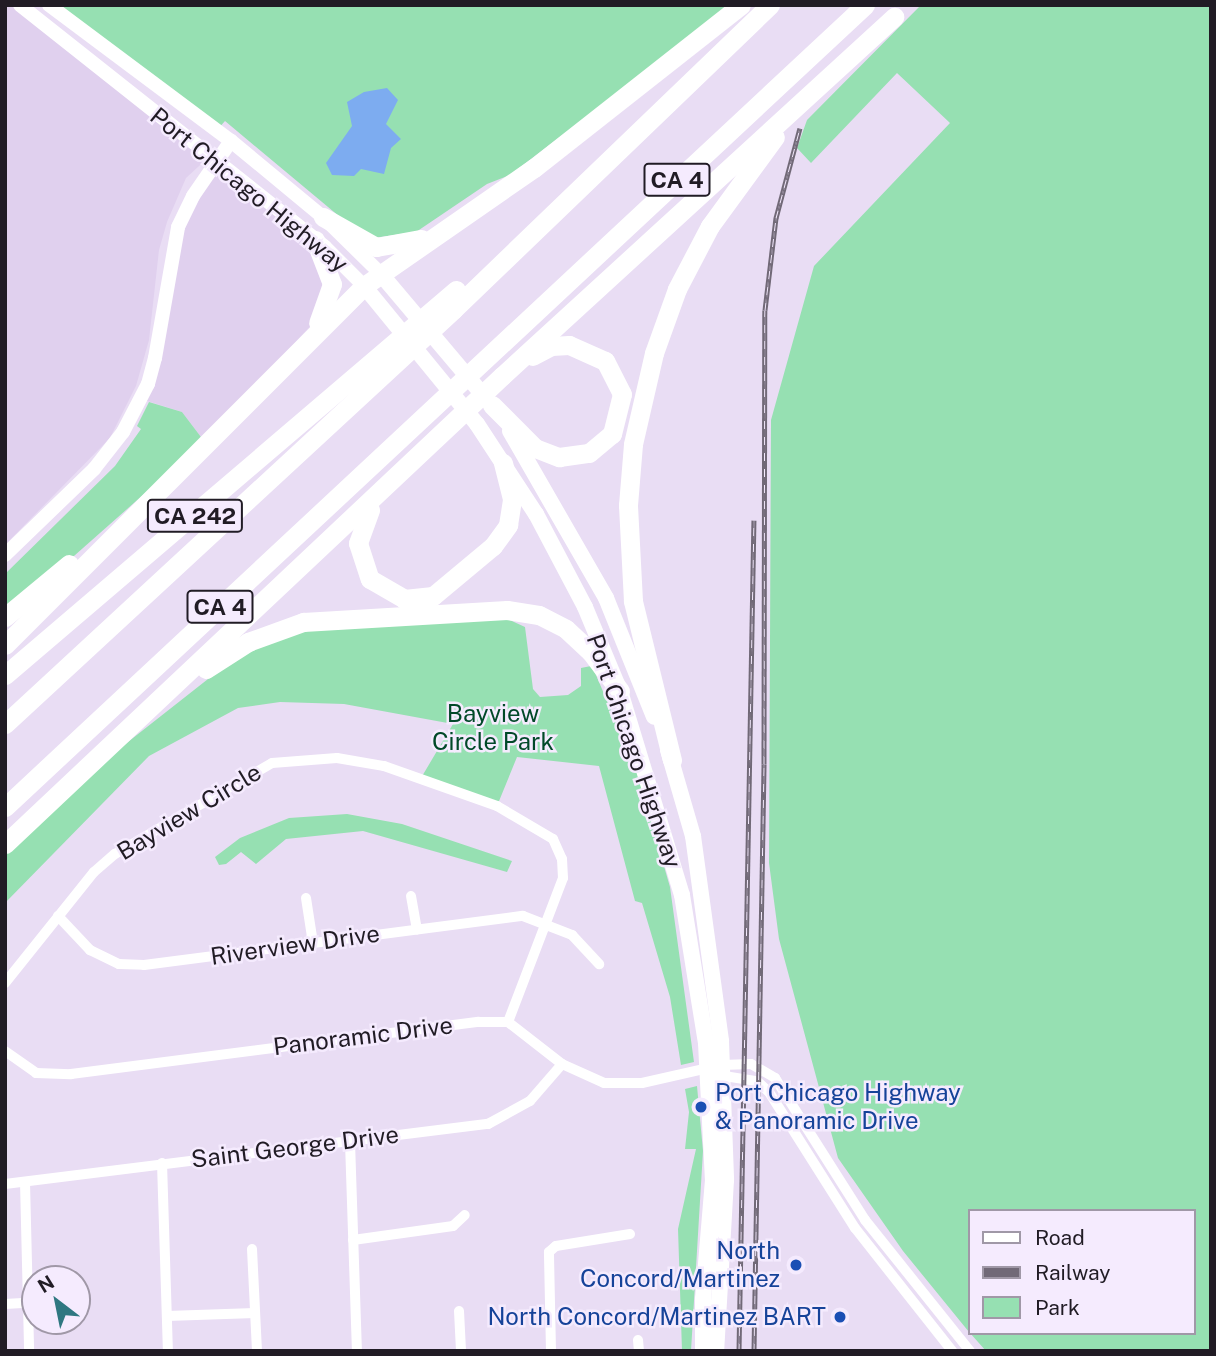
<!DOCTYPE html>
<html>
<head>
<meta charset="utf-8">
<style>
  body { margin:0 }
  #map { position:relative; width:1216px; height:1356px; overflow:hidden; background:#e9ddf4; font-family:"Public Sans",sans-serif }
  div>[style] { position:absolute }
  [style*='--x'] { left:calc(var(--x)*1px); top:calc(var(--y)*1px); width:calc(var(--w)*1px); rotate:calc(var(--a)*1deg) }
  .built>* { inset:0; background:#e0d0ee }
  .green>* { inset:0; background:#96e0b2 }
  .water>* { inset:0; background:#7dacf0 }
  .street>* { height:10px; margin:-5px; padding:0 5px; transform-origin:5px; border-radius:5px; background:#fff }
  .secondary>* { height:14px; margin:-7px; padding:0 7px; transform-origin:7px; border-radius:7px; background:#fff }
  .primary>* { height:16px; margin:-8px; padding:0 8px; transform-origin:8px; border-radius:8px; background:#fff }
  .highway>* { height:19px; margin:-9.5px; padding:0 9.5px; transform-origin:9.5px; border-radius:9.5px; background:#fff }
  .rail>* { height:5px; margin-top:-2.5px; transform-origin:0; background:repeating-linear-gradient(90deg,#f5ebfe 0 8px,#716977 0 16px); box-sizing:border-box; border-block:2px solid #716977 }
  .dots>* { width:19px; height:19px; translate:-50% -50%; box-sizing:border-box; border:4px solid #f5ebfe; border-radius:50% }
  span { translate:-50% -50%; white-space:nowrap; text-align:center; line-height:1.15; -webkit-text-stroke:5px #f5ebfe; paint-order:stroke }
  .shield-label span { padding:2px 5px; background:#f5ebfe; border:2px solid; border-radius:5px; -webkit-text-stroke-width:0 }
  .shield-label { font-size:23px; color:#211c25; font-weight:700 }
  .street-label { font-size:24px; color:#211c25 }
  .park-label { font-size:24px; color:#024929 }
  .transit-label { font-size:24px; color:#164399 }
  .left { translate:0 -50%; text-align:left }
  .right { translate:-100% -50%; text-align:right }
  .frame { position:absolute; inset:0; border:7px solid #211c25; pointer-events:none }
  .legend { position:absolute; left:968px; top:1209px; width:228px; height:126px; box-sizing:border-box; background:#f5ebfe; border:2px solid #a098a7; margin:0; padding:9px 12px; list-style:none; font-size:21px; color:#211c25 }
  .legend li { display:flex; align-items:center; gap:14px; height:35px }
  .legend b { width:35px; border:2px solid #a098a7 }
  .north { position:absolute; left:21px; top:1265px; width:70px; height:70px; box-sizing:border-box; background:#f5ebfe; border:2px solid #a098a7; border-radius:50%; rotate:328deg; font-size:19px; font-weight:700; line-height:28px; text-align:center; color:#211c25 }
  .north::after { content:''; display:block; margin:auto; width:24px; height:32px; background:#2f7781; clip-path:polygon(50% 0,100% 100%,50% 72%,0 100%) }
</style>
</head>
<body>
<div id="map">
  <div class="built">
    <div style="clip-path:polygon(5px 5px,20px 5px,211px 155px,186px 178px,167px 222px,159px 250px,149px 340px,136px 386px,110px 438px,5px 545px)"></div>
    <div style="clip-path:polygon(217px 160px,315px 240px,327px 308px,204px 441px,182px 412px,141px 399px,178px 227px)"></div>
  </div>
  <div class="green">
    <div style="clip-path:polygon(49px 5px,733px 5px,510px 175px,487px 184px,416px 232px,373px 238px,346px 222px,225px 121px,217px 130px)"></div>
    <div style="clip-path:polygon(921px 5px,1211px 5px,1211px 1351px,986px 1351px,970px 1333px,1193px 1333px,1193px 1211px,969px 1211px,969px 1332px,903px 1251px,838px 1158px,779px 939px,769px 863px,771px 420px,814px 266px,950px 123px,897px 73px,811px 163px,797px 148px,807px 120px)"></div>
    <div style="clip-path:polygon(149px 402px,182px 412px,204px 441px,5px 617px,5px 574px,115px 466px,141px 429px,137px 426px)"></div>
    <div style="clip-path:polygon(505px 618px,525px 627px,533px 689px,540px 697px,568px 695px,581px 686px,581px 668px,591px 666px,596px 675px,636px 769px,670px 887px,694px 1062px,681px 1065px,670px 997px,642px 903px,635px 901px,599px 766px,517px 757px,497px 806px,421px 778px,453px 724px,344px 704px,280px 702px,238px 708px,149px 756px,5px 903px,5px 854px,119px 749px,236px 657px,278px 638px,319px 628px)"></div>
    <div style="clip-path:polygon(347px 814px,402px 824px,512px 861px,507px 872px,363px 831px,286px 839px,256px 864px,241px 852px,226px 864px,219px 865px,215px 857px,240px 838px,289px 818px)"></div>
    <div style="clip-path:polygon(697px 1086px,703px 1151px,691px 1351px,682px 1351px,678px 1229px,696px 1149px,685px 1149px,689px 1112px,685px 1089px)"></div>
  </div>
  <div class="water">
    <div style="clip-path:polygon(387px 88px,398px 100px,386px 124px,401px 139px,391px 148px,384px 174px,361px 169px,354px 176px,332px 175px,326px 163px,352px 126px,347px 102px,364px 92px)"></div>
  </div>
  <div class="street">
    <div style="--x:411;--y:896;--w:34;--a:80"></div>
    <div style="--x:306;--y:898;--w:46;--a:81.2"></div>
    <div style="--x:58;--y:916;--w:47;--a:46.7"></div>
    <div style="--x:90;--y:950;--w:32;--a:26"></div>
    <div style="--x:119;--y:964;--w:25;--a:2"></div>
    <div style="--x:144;--y:965;--w:382;--a:-7.4"></div>
    <div style="--x:523;--y:916;--w:53;--a:21.2"></div>
    <div style="--x:572;--y:935;--w:40;--a:47"></div>
    <div style="--x:5;--y:983;--w:142;--a:-51.3"></div>
    <div style="--x:94;--y:872;--w:28;--a:-41"></div>
    <div style="--x:115;--y:854;--w:181;--a:-30.1"></div>
    <div style="--x:272;--y:763;--w:65;--a:-4.4"></div>
    <div style="--x:337;--y:758;--w:48;--a:9.7"></div>
    <div style="--x:384;--y:766;--w:120;--a:19.5"></div>
    <div style="--x:497;--y:806;--w:65;--a:30.5"></div>
    <div style="--x:553;--y:839;--w:22;--a:66"></div>
    <div style="--x:562;--y:859;--w:19;--a:87"></div>
    <div style="--x:563;--y:878;--w:154;--a:110.9"></div>
    <div style="--x:5;--y:1051;--w:38;--a:35"></div>
    <div style="--x:36;--y:1073;--w:35;--a:2"></div>
    <div style="--x:71;--y:1074;--w:411;--a:-7.3"></div>
    <div style="--x:479;--y:1022;--w:29;--a:0"></div>
    <div style="--x:508;--y:1022;--w:68;--a:37.9"></div>
    <div style="--x:562;--y:1064;--w:46;--a:24.3"></div>
    <div style="--x:604;--y:1083;--w:38;--a:0"></div>
    <div style="--x:642;--y:1083;--w:82;--a:-12.7"></div>
    <div style="--x:722;--y:1065;--w:29;--a:-2"></div>
    <div style="--x:751;--y:1064;--w:28;--a:30"></div>
    <div style="--x:775;--y:1078;--w:168;--a:57.6"></div>
    <div style="--x:865;--y:1220;--w:168;--a:51.3"></div>
    <div style="--x:718;--y:1075;--w:39;--a:9"></div>
    <div style="--x:757;--y:1081;--w:16;--a:43"></div>
    <div style="--x:769;--y:1092;--w:161;--a:57.7"></div>
    <div style="--x:855;--y:1228;--w:157;--a:51.7"></div>
    <div style="--x:350;--y:1142;--w:209;--a:88.1"></div>
    <div style="--x:162;--y:1163;--w:188;--a:88.2"></div>
    <div style="--x:25;--y:1182;--w:169;--a:88.6"></div>
    <div style="--x:5;--y:1184;--w:487;--a:-7.1"></div>
    <div style="--x:488;--y:1124;--w:48;--a:-28.7"></div>
    <div style="--x:530;--y:1101;--w:49;--a:-49.1"></div>
    <div style="--x:353;--y:1240;--w:101;--a:-8"></div>
    <div style="--x:453;--y:1226;--w:16;--a:-43"></div>
    <div style="--x:252;--y:1249;--w:102;--a:87.2"></div>
    <div style="--x:5;--y:1304;--w:22;--a:-3"></div>
    <div style="--x:459;--y:1311;--w:40;--a:87.1"></div>
    <div style="--x:167;--y:1316;--w:88;--a:-2"></div>
    <div style="--x:638;--y:1340;--w:11;--a:85"></div>
    <div style="--x:551;--y:1351;--w:99;--a:-91.2"></div>
    <div style="--x:549;--y:1252;--w:9;--a:-41"></div>
    <div style="--x:556;--y:1246;--w:75;--a:-9.2"></div>
  </div>
  <div class="secondary">
    <div style="--x:20;--y:5;--w:389;--a:38.4"></div>
    <div style="--x:325;--y:247;--w:55;--a:45"></div>
    <div style="--x:49;--y:5;--w:227;--a:36.8"></div>
    <div style="--x:231;--y:141;--w:119;--a:39.6"></div>
    <div style="--x:323;--y:217;--w:80;--a:44.5"></div>
    <div style="--x:5;--y:555;--w:124;--a:-44"></div>
    <div style="--x:94;--y:469;--w:47;--a:-51.9"></div>
    <div style="--x:123;--y:432;--w:54;--a:-62.5"></div>
    <div style="--x:148;--y:384;--w:27;--a:-75"></div>
    <div style="--x:155;--y:358;--w:133;--a:-80"></div>
    <div style="--x:178;--y:227;--w:34;--a:-64"></div>
    <div style="--x:193;--y:196;--w:67;--a:-55.4"></div>
  </div>
  <div class="primary">
    <div style="--x:380;--y:273;--w:169;--a:49.8"></div>
    <div style="--x:364;--y:286;--w:178;--a:50.7"></div>
    <div style="--x:477;--y:424;--w:108;--a:56.8"></div>
    <div style="--x:536;--y:514;--w:105;--a:62.2"></div>
    <div style="--x:585;--y:607;--w:91;--a:67.4"></div>
    <div style="--x:620;--y:691;--w:213;--a:73.1"></div>
    <div style="--x:682;--y:895;--w:150;--a:80.8"></div>
    <div style="--x:706;--y:1043;--w:137;--a:87.1"></div>
    <div style="--x:713;--y:1180;--w:119;--a:94.8"></div>
    <div style="--x:703;--y:1299;--w:52;--a:90"></div>
    <div style="--x:510;--y:431;--w:193;--a:60.1"></div>
    <div style="--x:606;--y:598;--w:128;--a:68"></div>
    <div style="--x:668;--y:750;--w:90;--a:73.8"></div>
    <div style="--x:693;--y:836;--w:207;--a:82.2"></div>
    <div style="--x:721;--y:1041;--w:139;--a:87.9"></div>
    <div style="--x:726;--y:1180;--w:171;--a:93.3"></div>
  </div>
  <div class="highway">
    <div style="--x:323;--y:217;--w:61;--a:29.5"></div>
    <div style="--x:376;--y:247;--w:46;--a:-10.1"></div>
    <div style="--x:315;--y:240;--w:47;--a:68.9"></div>
    <div style="--x:332;--y:284;--w:41;--a:109.7"></div>
    <div style="--x:492;--y:405;--w:61;--a:45"></div>
    <div style="--x:535;--y:448;--w:26;--a:21"></div>
    <div style="--x:559;--y:457;--w:30;--a:-8"></div>
    <div style="--x:589;--y:453;--w:30;--a:-40"></div>
    <div style="--x:612;--y:434;--w:41;--a:-76"></div>
    <div style="--x:622;--y:394;--w:37;--a:-117"></div>
    <div style="--x:605;--y:361;--w:39;--a:-156"></div>
    <div style="--x:569;--y:345;--w:18;--a:177"></div>
    <div style="--x:551;--y:346;--w:21;--a:152"></div>
    <div style="--x:370;--y:510;--w:35;--a:110"></div>
    <div style="--x:358;--y:543;--w:38;--a:72"></div>
    <div style="--x:370;--y:579;--w:39;--a:30"></div>
    <div style="--x:404;--y:599;--w:29;--a:-6"></div>
    <div style="--x:433;--y:596;--w:78;--a:-39.8"></div>
    <div style="--x:493;--y:546;--w:26;--a:-54"></div>
    <div style="--x:508;--y:525;--w:26;--a:-81"></div>
    <div style="--x:512;--y:499;--w:37;--a:-104"></div>
    <div style="--x:5;--y:617;--w:83;--a:-39.6"></div>
    <div style="--x:5;--y:645;--w:508;--a:-45"></div>
    <div style="--x:364;--y:286;--w:207;--a:-34.8"></div>
    <div style="--x:534;--y:168;--w:263;--a:-38.2"></div>
    <div style="--x:206;--y:669;--w:50;--a:-32.7"></div>
    <div style="--x:248;--y:642;--w:59;--a:-20"></div>
    <div style="--x:303;--y:622;--w:204;--a:-3.4"></div>
    <div style="--x:507;--y:610;--w:32;--a:9"></div>
    <div style="--x:539;--y:615;--w:30;--a:27"></div>
    <div style="--x:566;--y:629;--w:33;--a:43"></div>
    <div style="--x:590;--y:651;--w:50;--a:53.1"></div>
    <div style="--x:5;--y:675;--w:593;--a:-40.49"></div>
    <div style="--x:5;--y:724;--w:610;--a:-42.74"></div>
    <div style="--x:453;--y:310;--w:440;--a:-43.9"></div>
    <div style="--x:672;--y:760;--w:164;--a:-103.8"></div>
    <div style="--x:633;--y:601;--w:96;--a:-93"></div>
    <div style="--x:628;--y:505;--w:61;--a:-85.3"></div>
    <div style="--x:633;--y:444;--w:93;--a:-77"></div>
    <div style="--x:654;--y:353;--w:68;--a:-70.2"></div>
    <div style="--x:677;--y:289;--w:71;--a:-62.4"></div>
    <div style="--x:710;--y:226;--w:110;--a:-53.9"></div>
    <div style="--x:5;--y:807;--w:1176;--a:-43"></div>
    <div style="--x:5;--y:844;--w:683;--a:-43.28"></div>
    <div style="--x:502;--y:376;--w:532;--a:-42.48"></div>
  </div>
  <div class="rail">
    <div style="--x:739;--y:1351;--w:831;--a:-88.97"></div>
    <div style="--x:754;--y:1351;--w:587;--a:-89.02"></div>
    <div style="--x:764;--y:764;--w:454;--a:-89.9"></div>
    <div style="--x:765;--y:310;--w:93;--a:-83.2"></div>
    <div style="--x:776;--y:218;--w:93;--a:-75.1"></div>
  </div>
  <div class="dots">
    <div style="left:701px;top:1107px;background:#1a4fb4"></div>
    <div style="left:796px;top:1265px;background:#1a4fb4"></div>
    <div style="left:840px;top:1317px;background:#1a4fb4"></div>
  </div>
  <div class="shield-label">
    <span style="left:677px;top:180px">CA 4</span>
    <span style="left:195px;top:516px">CA 242</span>
    <span style="left:220px;top:607px">CA 4</span>
  </div>
  <div class="street-label">
    <span style="left:249px;top:190px;rotate:39deg">Port Chicago Highway</span>
    <span style="left:634px;top:751px;rotate:71deg">Port Chicago Highway</span>
    <span style="left:189px;top:812px;rotate:-31deg">Bayview Circle</span>
    <span style="left:295px;top:945px;rotate:-8deg">Riverview Drive</span>
    <span style="left:363px;top:1036px;rotate:-7deg">Panoramic Drive</span>
    <span style="left:295px;top:1147px;rotate:-7deg">Saint George Drive</span>
  </div>
  <div class="park-label">
    <span style="left:493px;top:728px">Bayview<br>Circle Park</span>
  </div>
  <div class="transit-label">
    <span class="left" style="left:715px;top:1107px">Port Chicago Highway<br>&amp; Panoramic Drive</span>
    <span class="right" style="left:780px;top:1265px">North<br>Concord/Martinez</span>
    <span class="right" style="left:826px;top:1317px">North Concord/Martinez BART</span>
  </div>
  <div class="frame"></div>
  <ul class="legend">
  <li><b style="height:9px;background:#fff"></b>Road</li>
  <li><b style="height:9px;background:#716977"></b>Railway</li>
  <li><b style="height:19px;background:#96e0b2"></b>Park</li>
  </ul>
  <div class="north">N</div>
</div>
</body>
</html>
